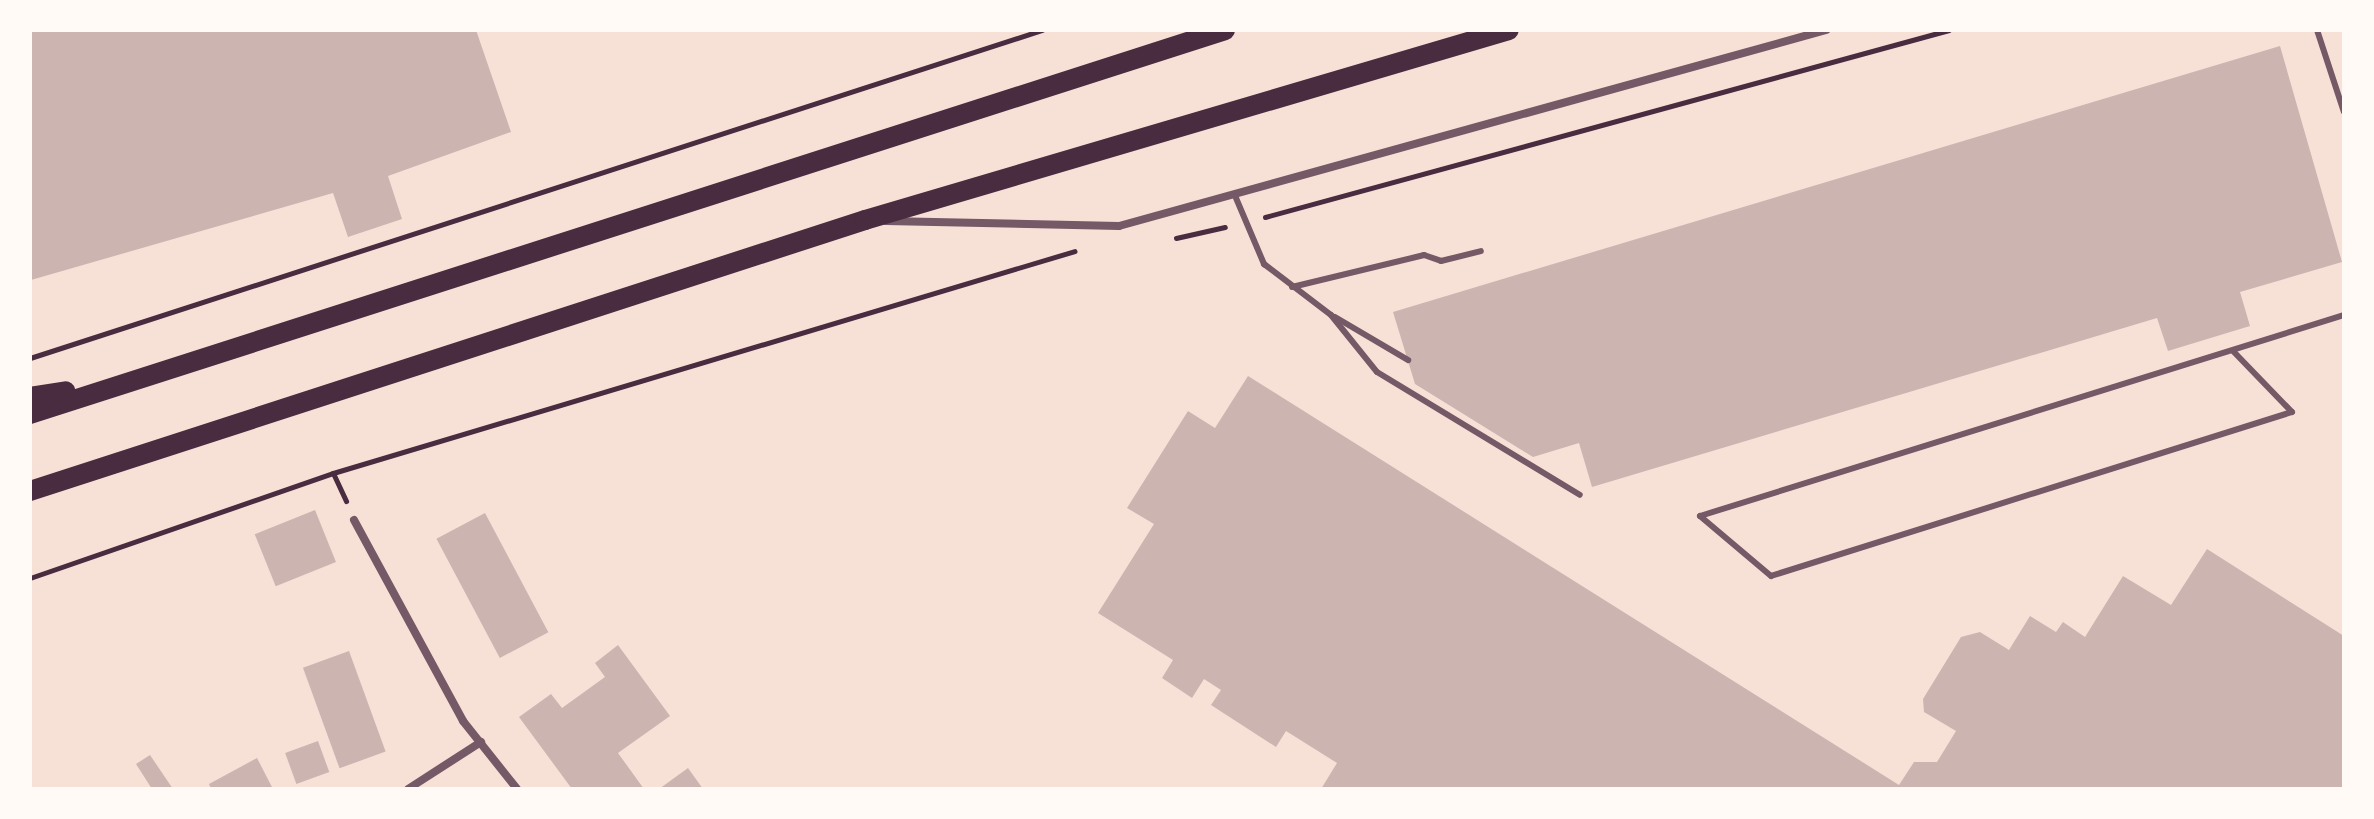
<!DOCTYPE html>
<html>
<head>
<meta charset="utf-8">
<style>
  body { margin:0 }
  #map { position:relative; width:2374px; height:819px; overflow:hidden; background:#f7e1d7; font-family:"Exo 2",sans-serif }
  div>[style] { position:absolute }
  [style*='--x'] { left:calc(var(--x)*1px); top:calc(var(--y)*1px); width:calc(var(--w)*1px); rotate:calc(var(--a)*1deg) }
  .building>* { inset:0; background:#ccb4b1; transform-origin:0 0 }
  .path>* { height:5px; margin:-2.5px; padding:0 2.5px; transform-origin:2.5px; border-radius:2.5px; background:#4a2c40 }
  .service>* { height:6px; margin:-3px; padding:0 3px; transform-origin:3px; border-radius:3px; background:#755966 }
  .minor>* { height:8px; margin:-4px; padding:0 4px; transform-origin:4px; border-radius:4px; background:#755966 }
  .primary>* { height:20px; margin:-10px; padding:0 10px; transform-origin:10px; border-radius:10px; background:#4a2c40 }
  span { translate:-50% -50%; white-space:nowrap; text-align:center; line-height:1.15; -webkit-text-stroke:7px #fffaf5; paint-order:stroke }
  .frame { position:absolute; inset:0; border:32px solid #fffaf5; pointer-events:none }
</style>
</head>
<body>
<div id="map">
  <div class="building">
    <div style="clip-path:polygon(30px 30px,476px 30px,511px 132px,388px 176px,402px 219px,348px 237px,333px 193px,31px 280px)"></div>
    <div style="clip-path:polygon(2280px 46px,2342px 262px,2240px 292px,2250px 326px,2168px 351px,2157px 318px,1592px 487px,1579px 443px,1533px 457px,1415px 384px,1393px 312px)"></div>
    <div style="clip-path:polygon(1248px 376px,1899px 785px,1914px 762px,1937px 762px,1956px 731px,1924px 712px,1923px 699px,1961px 637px,1980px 632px,2009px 650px,2030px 616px,2056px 632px,2063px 622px,2085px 637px,2123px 576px,2171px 605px,2207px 549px,2344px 636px,2344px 789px,1321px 789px,1337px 763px,1286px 731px,1276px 747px,1211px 705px,1221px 690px,1204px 679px,1192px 698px,1162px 678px,1173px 660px,1098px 613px,1154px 524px,1127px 508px,1188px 411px,1215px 428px)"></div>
    <div style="left:315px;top:510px;width:56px;height:65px;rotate:68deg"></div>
    <div style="left:485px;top:513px;width:135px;height:55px;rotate:62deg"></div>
    <div style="clip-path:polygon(618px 645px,670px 716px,618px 753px,644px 789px,572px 789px,519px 717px,551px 694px,562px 708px,605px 677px,595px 663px)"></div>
    <div style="left:349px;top:651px;width:107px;height:49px;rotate:70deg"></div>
    <div style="left:318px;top:741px;width:33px;height:35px;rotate:70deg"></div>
    <div style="clip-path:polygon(150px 755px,173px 789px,152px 789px,136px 764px)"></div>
    <div style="clip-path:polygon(257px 758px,273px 789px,211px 789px,209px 784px)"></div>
    <div style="clip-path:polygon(688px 768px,703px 789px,659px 789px)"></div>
  </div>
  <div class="path">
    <div style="--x:1265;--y:217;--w:709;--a:-15.29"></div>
    <div style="--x:1176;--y:238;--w:50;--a:-12.7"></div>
    <div style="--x:30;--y:358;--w:1064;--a:-17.96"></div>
    <div style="--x:333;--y:473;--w:31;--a:65"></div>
    <div style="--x:30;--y:578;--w:321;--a:-19.1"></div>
    <div style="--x:333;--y:473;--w:774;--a:-16.66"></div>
  </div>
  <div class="service">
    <div style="--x:2317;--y:30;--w:86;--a:71.8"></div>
    <div style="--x:1236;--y:198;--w:72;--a:67"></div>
    <div style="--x:1264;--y:264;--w:84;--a:37.3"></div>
    <div style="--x:1331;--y:315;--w:73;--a:51.1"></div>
    <div style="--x:1377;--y:372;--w:237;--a:31.2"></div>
    <div style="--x:1292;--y:287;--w:136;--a:-13.6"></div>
    <div style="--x:1424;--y:255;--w:18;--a:19"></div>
    <div style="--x:1441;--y:261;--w:41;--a:-14"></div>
    <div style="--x:1335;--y:317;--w:85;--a:30.5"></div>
    <div style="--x:2233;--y:351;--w:85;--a:46"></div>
    <div style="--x:2292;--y:412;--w:546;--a:162.53"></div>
    <div style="--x:1771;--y:576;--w:93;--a:-139.8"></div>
    <div style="--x:1700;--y:516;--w:675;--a:-17.33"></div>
  </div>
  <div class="minor">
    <div style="--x:886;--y:221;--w:233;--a:1.2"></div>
    <div style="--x:1119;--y:226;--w:734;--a:-15.49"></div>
    <div style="--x:354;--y:520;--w:229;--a:61.5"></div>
    <div style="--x:463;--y:721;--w:87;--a:51.5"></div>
    <div style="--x:408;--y:789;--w:87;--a:-32.8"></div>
  </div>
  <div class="primary">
    <div style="--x:30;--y:397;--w:36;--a:-9"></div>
    <div style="--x:30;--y:414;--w:1255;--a:-17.81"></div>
    <div style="--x:30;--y:491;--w:878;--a:-17.98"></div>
    <div style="--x:865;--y:220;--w:671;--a:-16.44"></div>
  </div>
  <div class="frame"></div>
</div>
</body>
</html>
